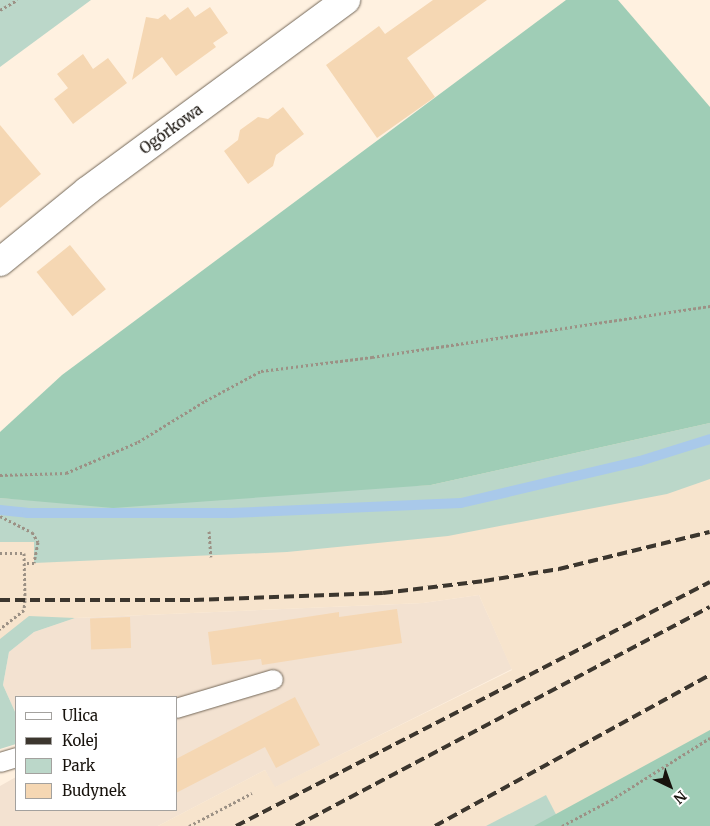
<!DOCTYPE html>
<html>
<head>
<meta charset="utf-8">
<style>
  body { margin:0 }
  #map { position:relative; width:710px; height:826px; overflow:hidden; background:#fff1e0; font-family:Merriweather,serif }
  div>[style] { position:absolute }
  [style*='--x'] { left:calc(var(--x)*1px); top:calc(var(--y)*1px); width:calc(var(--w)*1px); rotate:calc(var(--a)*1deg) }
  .industrial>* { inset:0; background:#f3e2d1 }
  .built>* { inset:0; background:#f7e4cd }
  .green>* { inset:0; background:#bbd7c9 }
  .forest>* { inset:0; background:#9fcdb6 }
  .stream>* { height:10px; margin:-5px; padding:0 5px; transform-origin:5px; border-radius:5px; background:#a9c9ea }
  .building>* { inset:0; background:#f5d7b3; transform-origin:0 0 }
  .path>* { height:3px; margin-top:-1.5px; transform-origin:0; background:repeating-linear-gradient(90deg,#9c9185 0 2.5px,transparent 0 5px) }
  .roads { filter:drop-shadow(0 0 1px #736758) drop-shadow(0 0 1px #736758) }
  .service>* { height:19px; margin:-9.5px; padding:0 9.5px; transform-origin:9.5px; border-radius:9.5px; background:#fff }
  .minor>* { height:28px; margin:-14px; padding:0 14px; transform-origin:14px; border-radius:14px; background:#fff }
  .rail>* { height:4px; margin-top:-2px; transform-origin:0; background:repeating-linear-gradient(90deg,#3c362e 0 10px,transparent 0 15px) }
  span { translate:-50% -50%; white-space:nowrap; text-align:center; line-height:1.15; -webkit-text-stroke:4px #fff; paint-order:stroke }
  .street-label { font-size:15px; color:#18130d }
  .legend { position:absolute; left:15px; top:696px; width:162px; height:115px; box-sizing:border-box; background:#fff; border:1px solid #a3a19e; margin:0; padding:6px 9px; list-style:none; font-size:15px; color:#18130d }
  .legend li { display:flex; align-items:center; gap:10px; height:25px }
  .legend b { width:25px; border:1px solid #a3a19e }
  .north { position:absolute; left:645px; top:761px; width:50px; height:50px; -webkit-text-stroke:4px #fff; paint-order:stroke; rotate:138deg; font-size:14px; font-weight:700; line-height:20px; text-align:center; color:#18130d }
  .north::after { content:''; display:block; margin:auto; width:18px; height:22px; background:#18130d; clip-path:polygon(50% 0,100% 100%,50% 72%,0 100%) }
</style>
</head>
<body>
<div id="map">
  <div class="industrial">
    <div style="clip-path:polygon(479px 595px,512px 669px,274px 788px,265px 770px,158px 826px,0 826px,0 786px,16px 777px,16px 810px,176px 810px,176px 697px,16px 697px,16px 714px,3px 685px,9px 652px,34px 632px,75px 618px,423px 603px)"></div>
  </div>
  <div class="built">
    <div style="clip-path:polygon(710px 423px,710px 826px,158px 826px,265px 770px,275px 787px,512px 670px,479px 595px,423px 603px,75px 618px,0 643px,0 498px,431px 485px)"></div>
  </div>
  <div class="green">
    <div style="clip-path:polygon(0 0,91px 0,0 67px)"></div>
    <div style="clip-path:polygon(710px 423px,710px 479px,667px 494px,448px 536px,287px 552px,34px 563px,34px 542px,0 542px,0 498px,47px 501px,431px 485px)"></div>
    <div style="clip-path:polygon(29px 616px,75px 618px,34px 632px,9px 652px,3px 685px,16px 714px,16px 744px,0 749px,0 639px)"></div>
    <div style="clip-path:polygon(546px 795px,562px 826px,486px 826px)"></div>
  </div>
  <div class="forest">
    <div style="clip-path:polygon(566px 0,618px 0,710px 107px,710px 423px,431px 485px,113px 508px,0 498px,0 432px,62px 375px)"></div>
    <div style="clip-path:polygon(710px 730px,710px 826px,534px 826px)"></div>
  </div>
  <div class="stream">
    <div style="--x:0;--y:510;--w:27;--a:6"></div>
    <div style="--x:27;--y:513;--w:204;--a:0"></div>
    <div style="--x:231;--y:513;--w:230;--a:-2.5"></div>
    <div style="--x:461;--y:503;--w:184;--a:-13.2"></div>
    <div style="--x:640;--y:461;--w:73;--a:-17.4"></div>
  </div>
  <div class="building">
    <div style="clip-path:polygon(433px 0,487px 0,407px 58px,435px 97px,377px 138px,326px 65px,379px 26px,385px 34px)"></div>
    <div style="clip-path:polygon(188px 7px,195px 17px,210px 7px,228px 33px,213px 43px,216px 47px,176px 76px,162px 57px,132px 80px,146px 17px,158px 19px,165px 14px,170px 20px)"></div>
    <div style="clip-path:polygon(83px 54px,93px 69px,108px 58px,127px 83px,73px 124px,54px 99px,68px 88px,57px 74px)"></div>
    <div style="clip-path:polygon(283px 107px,304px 134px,276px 155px,273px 166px,248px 184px,224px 151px,238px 140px,240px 130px,258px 117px,268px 119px)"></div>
    <div style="clip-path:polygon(0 125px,41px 174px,0 208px)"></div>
    <div style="left:70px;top:245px;width:57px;height:43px;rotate:51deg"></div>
    <div style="clip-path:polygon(397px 609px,402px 643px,262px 665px,261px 659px,212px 665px,208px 632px,339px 612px,339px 617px)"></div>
    <div style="left:130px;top:617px;width:31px;height:40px;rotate:88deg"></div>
    <div style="clip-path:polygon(295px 697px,320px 745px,276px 768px,265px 747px,176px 793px,176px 759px)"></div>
  </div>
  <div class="path">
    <div style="--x:0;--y:10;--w:20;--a:-30"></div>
    <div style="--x:0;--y:475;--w:66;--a:-1.7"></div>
    <div style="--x:66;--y:473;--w:78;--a:-23.3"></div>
    <div style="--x:138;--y:442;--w:79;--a:-31.5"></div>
    <div style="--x:205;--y:401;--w:64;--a:-28.2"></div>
    <div style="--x:261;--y:371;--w:112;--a:-7.2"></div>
    <div style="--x:372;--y:357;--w:342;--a:-8.6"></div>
    <div style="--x:0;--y:516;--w:36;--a:27"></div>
    <div style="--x:32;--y:532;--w:12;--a:59"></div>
    <div style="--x:38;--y:542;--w:21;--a:101"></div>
    <div style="--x:34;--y:563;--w:10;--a:180"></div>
    <div style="--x:209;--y:531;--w:26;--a:86"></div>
    <div style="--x:0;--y:553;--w:24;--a:0"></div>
    <div style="--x:24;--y:553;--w:47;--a:88.8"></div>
    <div style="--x:25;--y:600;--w:10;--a:96"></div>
    <div style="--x:24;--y:610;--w:31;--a:142"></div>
    <div style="--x:189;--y:826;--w:71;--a:-27.6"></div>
    <div style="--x:562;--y:826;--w:55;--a:-28"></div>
    <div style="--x:611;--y:800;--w:117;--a:-32.1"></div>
  </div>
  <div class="roads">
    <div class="service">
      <div style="--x:176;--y:708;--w:101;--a:-16.6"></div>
      <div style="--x:0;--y:762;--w:17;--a:-17"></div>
    </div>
    <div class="minor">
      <div style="--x:0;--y:262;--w:112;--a:-39.2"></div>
      <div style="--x:87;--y:191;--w:322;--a:-36.4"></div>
    </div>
  </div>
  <div class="rail">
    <div style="--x:0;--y:600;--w:194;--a:0"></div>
    <div style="--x:194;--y:600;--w:189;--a:-2.1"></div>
    <div style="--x:383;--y:593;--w:102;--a:-6.8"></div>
    <div style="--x:484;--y:581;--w:76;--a:-9.1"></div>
    <div style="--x:559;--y:569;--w:155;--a:-13.8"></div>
    <div style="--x:236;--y:826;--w:533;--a:-27.24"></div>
    <div style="--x:296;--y:826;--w:468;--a:-27.9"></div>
    <div style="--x:435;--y:826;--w:314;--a:-28.8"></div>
  </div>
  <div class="street-label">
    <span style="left:171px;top:129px;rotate:-36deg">Ogórkowa</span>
  </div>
  <ul class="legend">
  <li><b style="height:6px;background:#fff"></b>Ulica</li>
  <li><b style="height:6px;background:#3c362e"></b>Kolej</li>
  <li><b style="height:14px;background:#bbd7c9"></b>Park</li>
  <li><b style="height:14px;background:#f5d7b3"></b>Budynek</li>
  </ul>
  <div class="north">N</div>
</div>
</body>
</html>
